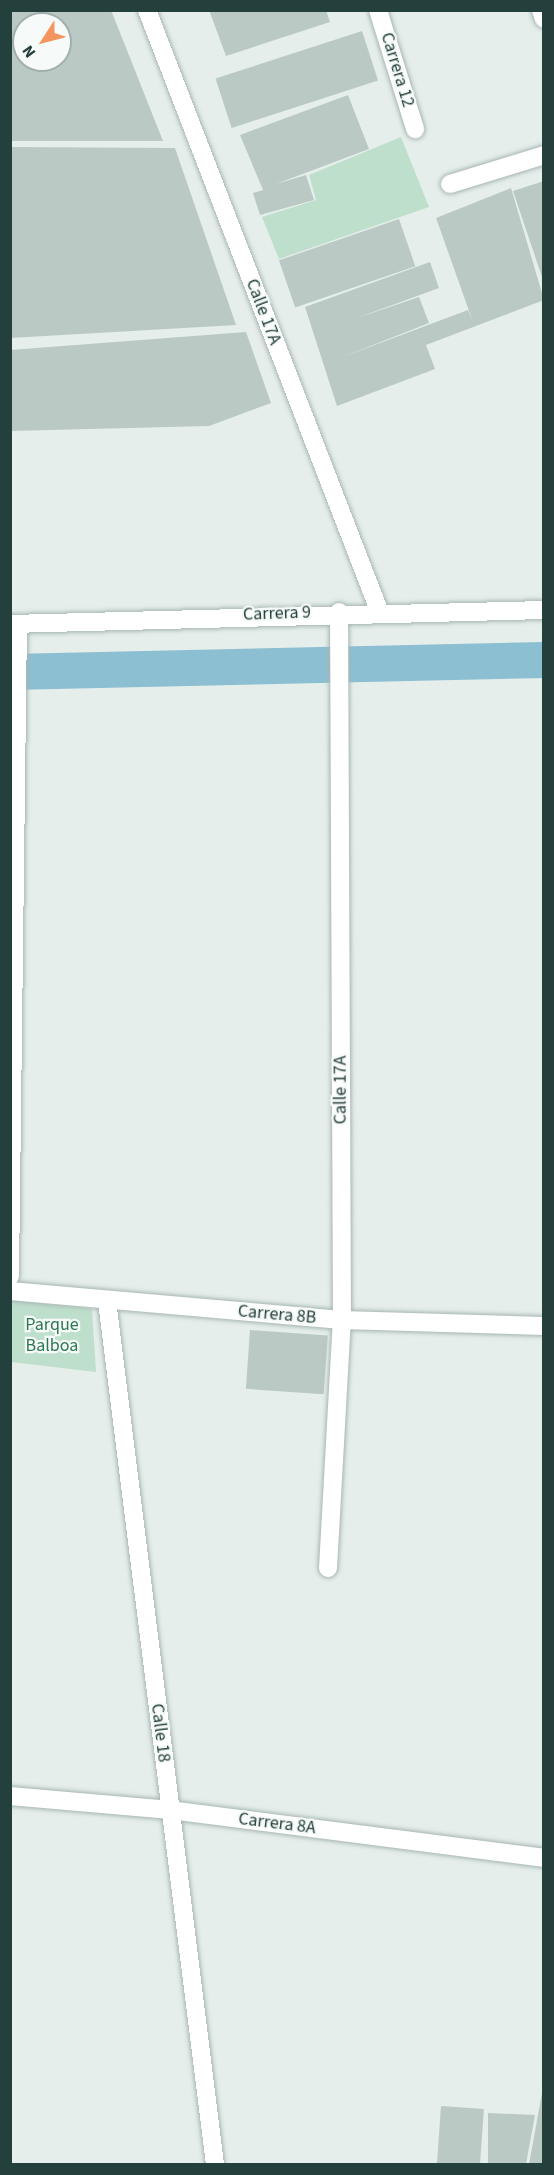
<!DOCTYPE html>
<html>
<head>
<meta charset="utf-8">
<style>
  body { margin:0 }
  #map { position:relative; width:554px; height:2175px; overflow:hidden; background:#e5eeeb; font-family:"Source Sans 3",sans-serif }
  div>[style] { position:absolute }
  [style*='--x'] { left:calc(var(--x)*1px); top:calc(var(--y)*1px); width:calc(var(--w)*1px); rotate:calc(var(--a)*1deg) }
  .green>* { inset:0; background:#bedfcb }
  .canal>* { height:36px; margin:-18px; padding:0 18px; transform-origin:18px; border-radius:18px; background:#8dbfd2 }
  .building>* { inset:0; background:#bac9c4; transform-origin:0 0 }
  .roads { filter:drop-shadow(0 0 2px #a7b6b3) drop-shadow(0 0 2px #a7b6b3) }
  .street>* { height:18px; margin:-9px; padding:0 9px; transform-origin:9px; border-radius:9px; background:#fff }
  .secondary>* { height:18px; margin:-9px; padding:0 9px; transform-origin:9px; border-radius:9px; background:#fff }
  span { translate:-50% -50%; white-space:nowrap; text-align:center; line-height:1.15; -webkit-text-stroke:4.5px #f6faf8; paint-order:stroke }
  .street-label { font-size:18px; color:#24403c }
  .park-label { font-size:18px; color:#2d7753 }
  .frame { position:absolute; inset:0; border:12px solid #24403c; pointer-events:none }
  .north { position:absolute; left:12px; top:12px; width:60px; height:60px; box-sizing:border-box; background:#f6faf8; border:2px solid #a2b0ad; border-radius:50%; rotate:234deg; font-size:16px; font-weight:700; line-height:24px; text-align:center; color:#24403c }
  .north::after { content:''; display:block; margin:auto; width:21px; height:27px; background:#f2955f; clip-path:polygon(50% 0,100% 100%,50% 72%,0 100%) }
</style>
</head>
<body>
<div id="map">
  <div class="green">
    <div style="clip-path:polygon(401px 137px,429px 207px,279px 259px,262px 217px,316px 200px,309px 175px)"></div>
    <div style="clip-path:polygon(11px 1300px,92px 1309px,96px 1372px,11px 1362px)"></div>
  </div>
  <div class="canal">
    <div style="--x:10;--y:672;--w:534;--a:-1.29"></div>
  </div>
  <div class="building">
    <div style="clip-path:polygon(evenodd,10px 10px,111px 10px,163px 141px,10px 141px,10px 10px,24px 24px,60px 24px,60px 60px,24px 60px,24px 24px)"></div>
    <div style="clip-path:polygon(209px 10px,326px 10px,330px 22px,226px 56px)"></div>
    <div style="left:362px;top:31px;width:52px;height:154px;rotate:72deg"></div>
    <div style="clip-path:polygon(348px 95px,369px 149px,276px 184px,306px 175px,314px 200px,260px 215px,253px 193px,263px 190px,240px 135px)"></div>
    <div style="clip-path:polygon(10px 147px,175px 148px,236px 325px,10px 338px)"></div>
    <div style="clip-path:polygon(544px 181px,544px 280px,543px 280px,513px 191px)"></div>
    <div style="clip-path:polygon(511px 188px,544px 300px,426px 345px,435px 369px,337px 406px,305px 307px,430px 262px,439px 288px,354px 319px,419px 297px,429px 323px,340px 358px,468px 310px,473px 322px,436px 218px)"></div>
    <div style="left:399px;top:219px;width:50px;height:127px;rotate:71deg"></div>
    <div style="clip-path:polygon(246px 332px,271px 403px,209px 426px,10px 431px,10px 350px)"></div>
    <div style="left:250px;top:1330px;width:78px;height:59px;rotate:4deg"></div>
    <div style="clip-path:polygon(542px 2093px,544px 2164px,529px 2164px)"></div>
    <div style="left:441px;top:2106px;width:43px;height:58px;rotate:4deg"></div>
    <div style="clip-path:polygon(488px 2113px,535px 2115px,526px 2164px,488px 2164px)"></div>
  </div>
  <div class="roads">
    <div class="street">
      <div style="--x:147;--y:10;--w:646;--a:68.87"></div>
      <div style="--x:378;--y:10;--w:125;--a:72.7"></div>
      <div style="--x:541;--y:10;--w:9;--a:72"></div>
      <div style="--x:450;--y:184;--w:98;--a:-17.1"></div>
      <div style="--x:10;--y:1276;--w:652;--a:-89.3"></div>
      <div style="--x:10;--y:1291;--w:333;--a:5"></div>
      <div style="--x:342;--y:1320;--w:202;--a:1.7"></div>
      <div style="--x:107;--y:1301;--w:870;--a:82.87"></div>
      <div style="--x:328;--y:1568;--w:248;--a:-86.8"></div>
      <div style="--x:342;--y:1320;--w:708;--a:-90.24"></div>
      <div style="--x:10;--y:1796;--w:161;--a:5"></div>
      <div style="--x:170;--y:1810;--w:377;--a:7.3"></div>
    </div>
    <div class="secondary">
      <div style="--x:10;--y:624;--w:534;--a:-1.5"></div>
    </div>
  </div>
  <div class="street-label">
    <span style="left:397px;top:70px;rotate:73deg">Carrera 12</span>
    <span style="left:263px;top:312px;rotate:69deg">Calle 17A</span>
    <span style="left:277px;top:614px;rotate:-2deg">Carrera 9</span>
    <span style="left:341px;top:1090px;rotate:-90deg">Calle 17A</span>
    <span style="left:277px;top:1315px;rotate:5deg">Carrera 8B</span>
    <span style="left:160px;top:1733px;rotate:83deg">Calle 18</span>
    <span style="left:277px;top:1824px;rotate:7deg">Carrera 8A</span>
  </div>
  <div class="park-label">
    <span style="left:52px;top:1336px">Parque<br>Balboa</span>
  </div>
  <div class="frame"></div>
  <div class="north">N</div>
</div>
</body>
</html>
